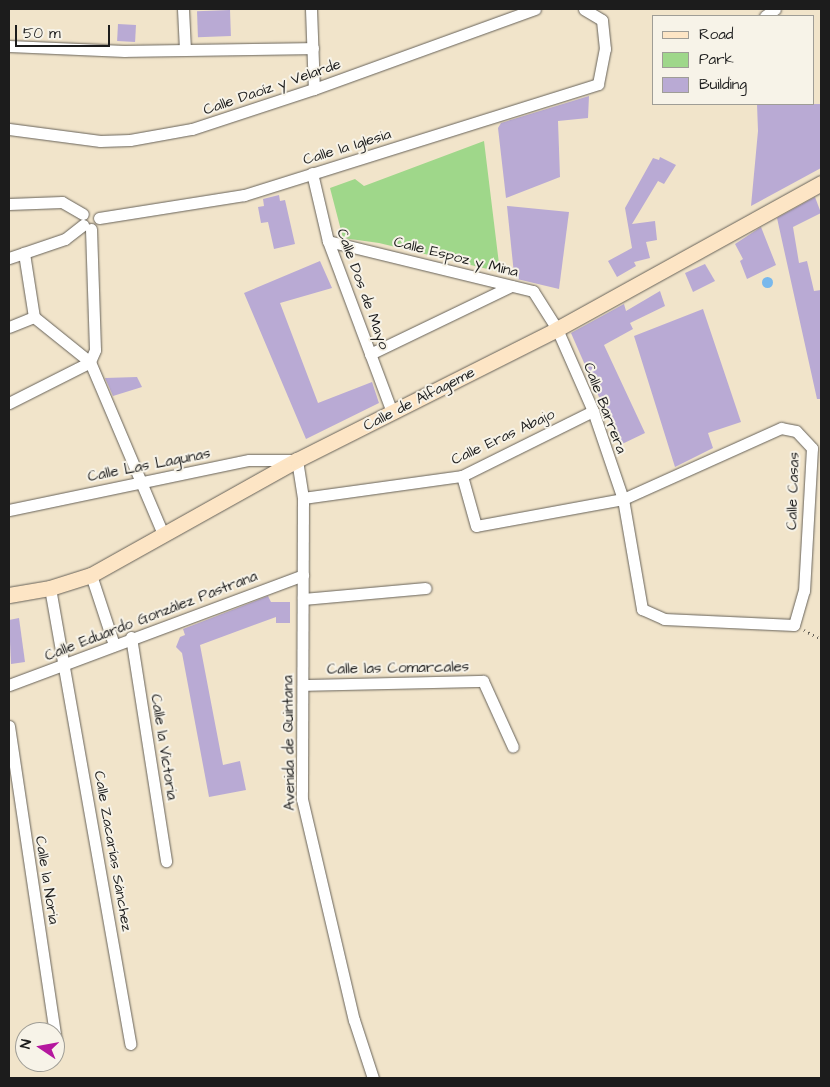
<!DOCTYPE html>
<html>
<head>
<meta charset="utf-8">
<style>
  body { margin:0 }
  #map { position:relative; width:830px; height:1087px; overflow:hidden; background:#f1e4ca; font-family:"Architects Daughter",sans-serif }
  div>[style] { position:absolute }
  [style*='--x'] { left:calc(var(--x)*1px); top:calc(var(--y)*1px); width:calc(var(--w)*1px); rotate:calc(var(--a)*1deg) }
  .green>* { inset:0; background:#9fd78a }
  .water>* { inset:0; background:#78b8ec }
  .round { border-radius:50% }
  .building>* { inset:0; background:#b9aad4; transform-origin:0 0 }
  .path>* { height:2.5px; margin-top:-1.25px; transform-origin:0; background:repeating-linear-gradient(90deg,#676259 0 1px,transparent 0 5px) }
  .roads { filter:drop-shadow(0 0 1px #676259) drop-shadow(0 0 1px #676259) }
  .street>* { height:11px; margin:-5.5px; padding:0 5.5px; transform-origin:5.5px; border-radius:5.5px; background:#fff }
  .secondary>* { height:15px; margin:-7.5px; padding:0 7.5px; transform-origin:7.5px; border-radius:7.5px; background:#fde5c5 }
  span { translate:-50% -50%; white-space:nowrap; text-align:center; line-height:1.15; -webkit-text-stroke:4px #f7f3e8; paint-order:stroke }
  .street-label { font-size:15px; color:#1c1c1c }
  .frame { position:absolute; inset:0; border:10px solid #1c1c1c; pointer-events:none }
  .legend { position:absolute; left:652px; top:15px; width:162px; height:90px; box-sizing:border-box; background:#f7f3e8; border:1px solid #9f9d96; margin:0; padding:6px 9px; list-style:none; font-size:15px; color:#1c1c1c }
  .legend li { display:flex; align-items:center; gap:10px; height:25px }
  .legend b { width:25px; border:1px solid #9f9d96 }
  .north { position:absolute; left:15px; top:1022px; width:50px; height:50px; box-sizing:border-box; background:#f7f3e8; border:1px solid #9f9d96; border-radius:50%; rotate:282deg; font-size:14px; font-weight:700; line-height:20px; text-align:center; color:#1c1c1c }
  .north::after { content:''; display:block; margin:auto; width:18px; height:22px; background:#b5179e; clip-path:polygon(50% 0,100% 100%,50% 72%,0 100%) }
  .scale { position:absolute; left:15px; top:25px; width:95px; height:22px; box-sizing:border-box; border:2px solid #1c1c1c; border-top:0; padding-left:6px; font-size:15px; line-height:18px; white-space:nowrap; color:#1c1c1c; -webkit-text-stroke:4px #f7f3e8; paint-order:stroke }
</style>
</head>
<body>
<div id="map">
  <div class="green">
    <div style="clip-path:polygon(484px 141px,500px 272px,379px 243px,343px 238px,330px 188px,355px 179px,364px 186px)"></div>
  </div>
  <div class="water">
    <div class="round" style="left:761.5px;top:276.5px;width:11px;height:11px"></div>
  </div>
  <div class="building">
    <div style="left:230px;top:10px;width:26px;height:33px;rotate:88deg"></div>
    <div style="left:118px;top:24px;width:18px;height:17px;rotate:3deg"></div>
    <div style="clip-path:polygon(589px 96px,588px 118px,558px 121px,560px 177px,506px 198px,498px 128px,501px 123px)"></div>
    <div style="clip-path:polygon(757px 104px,821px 104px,821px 168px,751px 206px,758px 131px)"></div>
    <div style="clip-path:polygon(660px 157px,676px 165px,664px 184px,658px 181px,632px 224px,655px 221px,657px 240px,646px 242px,650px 258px,634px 262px,636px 266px,617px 277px,608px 261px,632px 248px,625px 208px,653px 158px,659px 160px)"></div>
    <div style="clip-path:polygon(279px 195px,280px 201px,285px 200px,295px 244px,274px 249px,268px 222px,261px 223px,258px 207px,264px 206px,263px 199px)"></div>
    <div style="clip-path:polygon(815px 197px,821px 213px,793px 227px,799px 263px,807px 261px,814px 291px,821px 290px,821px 399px,817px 399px,777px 218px)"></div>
    <div style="clip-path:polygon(507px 206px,569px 212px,559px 289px,517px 279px,514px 274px)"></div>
    <div style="clip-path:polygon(761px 227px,776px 265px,747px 279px,740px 261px,743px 259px,735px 244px)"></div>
    <div style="clip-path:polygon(320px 261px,332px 288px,280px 303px,318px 403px,372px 382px,379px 403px,306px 439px,244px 293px)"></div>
    <div style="clip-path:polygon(705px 264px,715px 281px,693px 292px,685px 273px)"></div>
    <div style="clip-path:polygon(660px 291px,665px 306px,630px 323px,633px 329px,604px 345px,645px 433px,620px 445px,571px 333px,624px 304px,626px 311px)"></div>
    <div style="clip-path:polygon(703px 309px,741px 422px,708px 433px,713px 448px,675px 467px,634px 336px)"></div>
    <div style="clip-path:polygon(137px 377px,142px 387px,113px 396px,105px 378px)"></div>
    <div style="clip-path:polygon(268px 596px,271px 602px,290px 602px,290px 623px,276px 623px,276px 617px,200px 645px,223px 765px,240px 761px,246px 790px,209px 797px,182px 653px,176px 647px,180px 637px,185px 635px,183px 629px)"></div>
    <div style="clip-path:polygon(19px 618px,25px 662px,11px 664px,9px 620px)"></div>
  </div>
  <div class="path">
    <div style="--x:804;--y:630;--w:19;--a:28"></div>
  </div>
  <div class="roads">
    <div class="street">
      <div style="--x:183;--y:9;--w:41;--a:87.2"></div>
      <div style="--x:311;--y:9;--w:80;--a:87.9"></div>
      <div style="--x:765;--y:16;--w:12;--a:-35"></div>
      <div style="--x:9;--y:46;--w:116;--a:2.5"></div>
      <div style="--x:125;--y:51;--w:188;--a:-0.9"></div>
      <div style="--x:9;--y:129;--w:92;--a:7.5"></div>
      <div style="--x:100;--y:141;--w:30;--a:-2"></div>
      <div style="--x:130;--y:140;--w:63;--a:-10.1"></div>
      <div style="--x:192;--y:129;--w:128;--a:-18.2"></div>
      <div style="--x:314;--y:89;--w:235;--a:-19.9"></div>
      <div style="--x:312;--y:173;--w:70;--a:76.8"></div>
      <div style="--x:328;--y:241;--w:183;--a:69.5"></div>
      <div style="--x:9;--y:204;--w:53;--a:-2.2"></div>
      <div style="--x:62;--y:202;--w:24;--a:30"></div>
      <div style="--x:99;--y:218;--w:147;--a:-9"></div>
      <div style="--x:244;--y:195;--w:371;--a:-17.4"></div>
      <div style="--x:598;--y:84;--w:36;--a:-79"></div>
      <div style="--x:605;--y:49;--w:29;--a:-96"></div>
      <div style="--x:602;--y:20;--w:21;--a:-149"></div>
      <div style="--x:91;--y:229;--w:121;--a:88.1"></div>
      <div style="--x:95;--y:350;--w:13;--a:113"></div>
      <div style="--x:90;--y:362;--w:187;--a:67"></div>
      <div style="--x:328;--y:241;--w:211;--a:13.7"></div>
      <div style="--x:533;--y:291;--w:45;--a:57.7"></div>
      <div style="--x:557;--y:329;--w:90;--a:66.3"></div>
      <div style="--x:593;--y:411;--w:93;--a:71.2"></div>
      <div style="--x:623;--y:499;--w:112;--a:80.2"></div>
      <div style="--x:642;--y:609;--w:24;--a:24"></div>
      <div style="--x:664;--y:619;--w:130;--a:2.6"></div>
      <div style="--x:794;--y:625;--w:35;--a:-74"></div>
      <div style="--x:804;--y:591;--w:143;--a:-86.8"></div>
      <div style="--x:812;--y:448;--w:23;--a:-133"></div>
      <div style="--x:796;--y:431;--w:15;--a:-169"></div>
      <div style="--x:781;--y:428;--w:173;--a:155.8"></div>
      <div style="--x:623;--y:499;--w:149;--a:169.6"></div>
      <div style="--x:476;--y:526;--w:52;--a:-105.6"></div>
      <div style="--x:9;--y:258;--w:59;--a:-18.7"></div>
      <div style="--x:65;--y:239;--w:23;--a:-38"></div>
      <div style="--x:9;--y:327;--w:27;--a:-22"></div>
      <div style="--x:370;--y:354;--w:157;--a:-25.7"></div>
      <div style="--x:9;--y:403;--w:91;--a:-26.8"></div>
      <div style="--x:90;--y:362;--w:72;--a:-141.2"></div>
      <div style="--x:34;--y:317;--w:65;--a:-98.9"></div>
      <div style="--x:303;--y:498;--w:161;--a:-7.9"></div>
      <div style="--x:462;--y:476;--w:146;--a:-26.4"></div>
      <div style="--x:9;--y:510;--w:245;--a:-11.8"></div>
      <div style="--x:249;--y:460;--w:48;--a:0"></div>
      <div style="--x:297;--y:460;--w:38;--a:81"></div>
      <div style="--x:303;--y:498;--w:301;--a:90.2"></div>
      <div style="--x:302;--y:799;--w:227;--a:76.8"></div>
      <div style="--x:354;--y:1020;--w:61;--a:71.9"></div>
      <div style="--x:91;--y:575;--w:74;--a:71.8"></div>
      <div style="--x:50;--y:588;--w:463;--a:80"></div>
      <div style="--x:303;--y:599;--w:123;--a:-5.1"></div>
      <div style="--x:131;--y:637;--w:227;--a:81.1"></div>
      <div style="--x:9;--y:685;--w:314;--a:-20.5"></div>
      <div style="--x:303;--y:685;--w:180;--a:-1.3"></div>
      <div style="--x:483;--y:681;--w:72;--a:65.6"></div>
      <div style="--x:9;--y:726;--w:317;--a:81.5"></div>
    </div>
    <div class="secondary">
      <div style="--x:9;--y:595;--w:42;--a:-9.7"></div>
      <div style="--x:50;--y:588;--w:43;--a:-17.6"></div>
      <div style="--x:91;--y:575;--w:236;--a:-29.2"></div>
      <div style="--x:297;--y:460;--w:291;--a:-26.7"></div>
      <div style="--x:557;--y:329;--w:302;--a:-28.9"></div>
    </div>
  </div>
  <div class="street-label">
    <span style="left:272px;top:87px;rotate:-19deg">Calle Daoíz y Velarde</span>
    <span style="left:347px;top:147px;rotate:-17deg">Calle la Iglesia</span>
    <span style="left:456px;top:257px;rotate:14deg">Calle Espoz y Mina</span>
    <span style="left:363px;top:289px;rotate:70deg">Calle Dos de Mayo</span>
    <span style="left:419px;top:399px;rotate:-27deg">Calle de Alfageme</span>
    <span style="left:605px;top:408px;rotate:69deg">Calle Barrera</span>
    <span style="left:503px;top:437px;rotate:-25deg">Calle Eras Abajo</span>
    <span style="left:149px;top:465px;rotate:-11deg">Calle Las Lagunas</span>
    <span style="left:793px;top:491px;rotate:-88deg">Calle Casas</span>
    <span style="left:151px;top:616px;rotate:-21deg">Calle Eduardo González Pastrana</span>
    <span style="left:398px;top:668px;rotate:-1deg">Calle las Comarcales</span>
    <span style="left:289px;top:743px;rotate:-91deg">Avenida de Quintana</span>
    <span style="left:164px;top:747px;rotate:81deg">Calle la Victoria</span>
    <span style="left:113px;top:851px;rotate:80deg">Calle Zacarías Sánchez</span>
    <span style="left:47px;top:880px;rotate:81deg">Calle la Noria</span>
  </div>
  <div class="frame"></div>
  <ul class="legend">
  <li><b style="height:6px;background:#fde5c5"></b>Road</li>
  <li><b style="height:14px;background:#9fd78a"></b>Park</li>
  <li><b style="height:14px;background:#b9aad4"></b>Building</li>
  </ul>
  <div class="north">N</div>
  <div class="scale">50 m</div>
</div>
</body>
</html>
